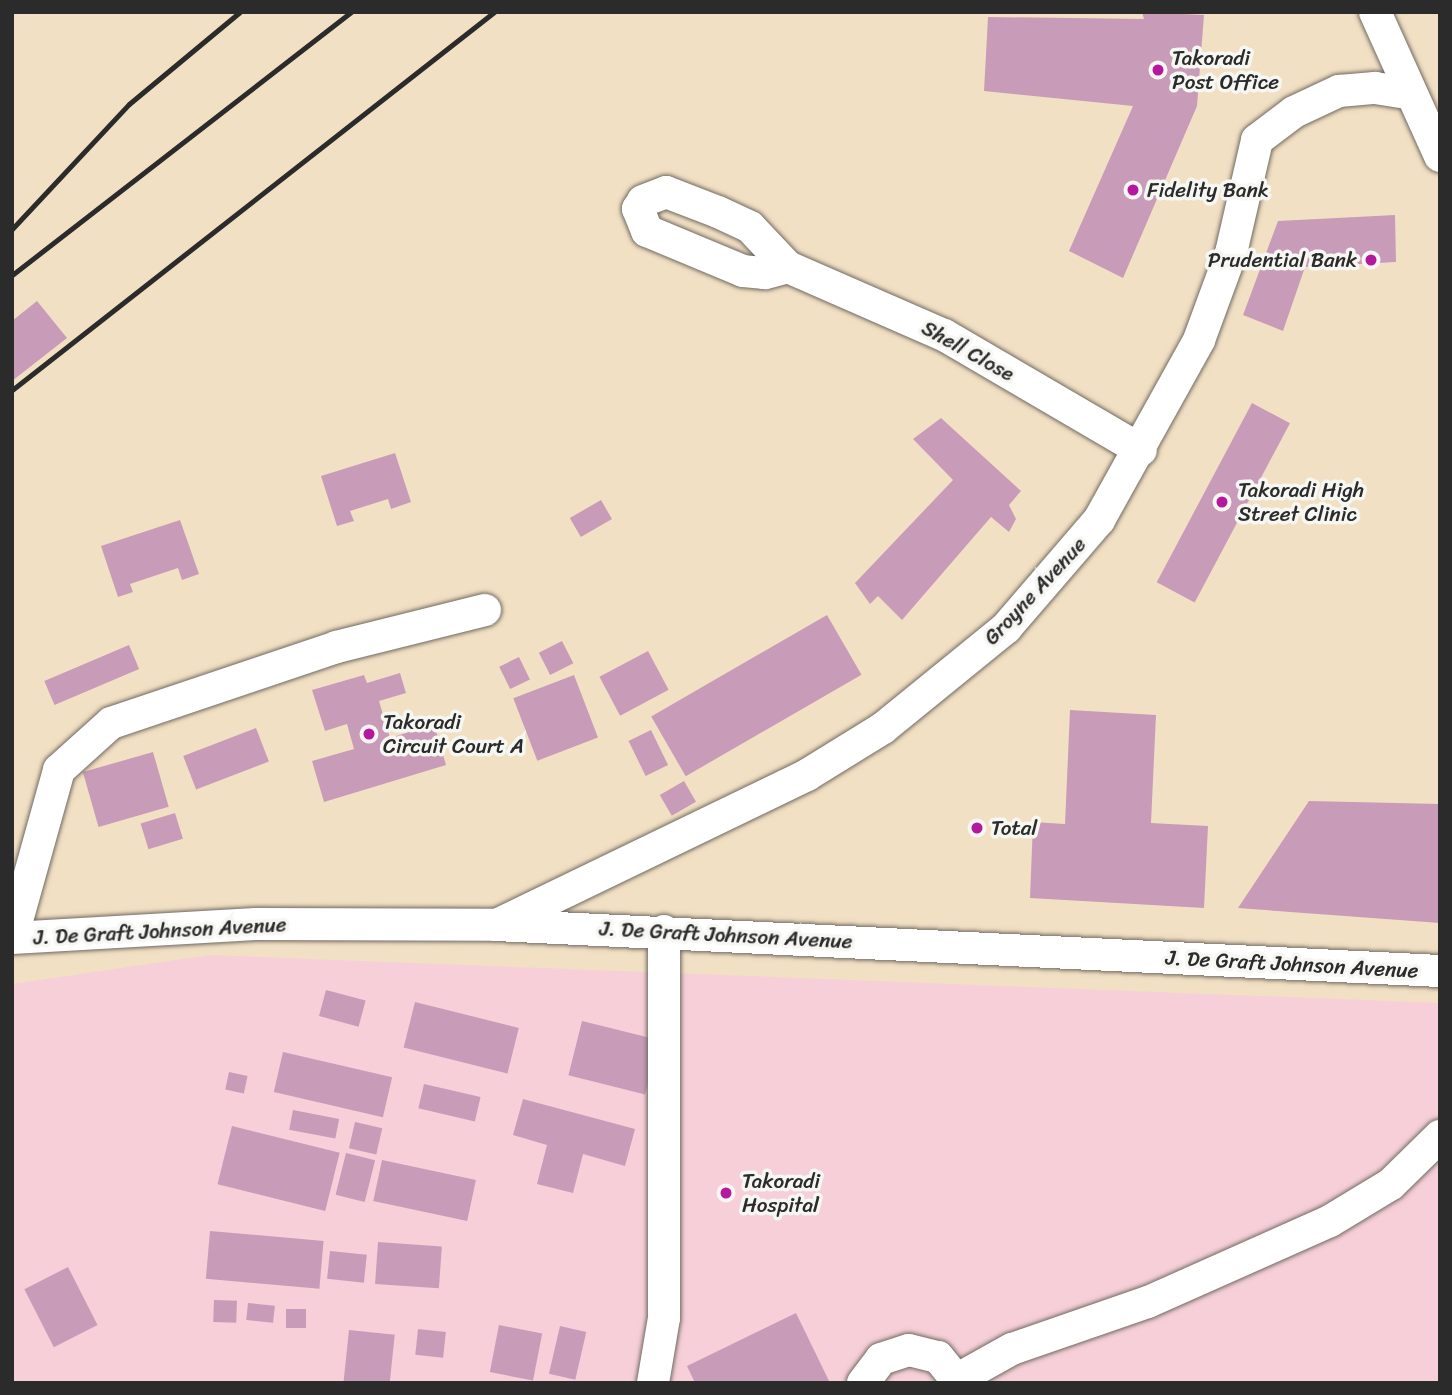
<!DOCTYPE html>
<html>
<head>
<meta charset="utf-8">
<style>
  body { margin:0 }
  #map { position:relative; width:1452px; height:1395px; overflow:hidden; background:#f2e0c4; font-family:Sriracha,sans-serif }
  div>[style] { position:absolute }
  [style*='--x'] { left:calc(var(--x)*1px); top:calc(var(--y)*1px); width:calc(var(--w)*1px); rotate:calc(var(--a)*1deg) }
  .built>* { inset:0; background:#f6cfd8 }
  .building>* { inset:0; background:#c89cb9; transform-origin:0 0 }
  .roads { filter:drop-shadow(0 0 2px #716a61) drop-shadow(0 0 2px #716a61) }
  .minor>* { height:32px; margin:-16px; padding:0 16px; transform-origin:16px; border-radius:16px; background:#fff }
  .rail>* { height:5px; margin:-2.5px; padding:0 2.5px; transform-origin:2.5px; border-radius:2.5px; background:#2b2b2b }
  .dots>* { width:19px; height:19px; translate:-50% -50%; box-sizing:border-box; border:4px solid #f6f6f2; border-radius:50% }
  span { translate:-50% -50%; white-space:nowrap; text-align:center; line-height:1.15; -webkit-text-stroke:7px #f6f6f2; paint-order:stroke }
  .poi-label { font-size:21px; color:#2b2b2b }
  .left { translate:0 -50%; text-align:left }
  .right { translate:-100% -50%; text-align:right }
  .street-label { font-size:21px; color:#2b2b2b }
  .frame { position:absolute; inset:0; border:14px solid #2b2b2b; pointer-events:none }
</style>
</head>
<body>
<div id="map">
  <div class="built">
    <div style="clip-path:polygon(210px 955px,1440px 1003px,1440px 1383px,12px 1383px,12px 984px)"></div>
  </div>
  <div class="building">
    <div style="clip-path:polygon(1142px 12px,1204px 15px,1197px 106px,1123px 278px,1069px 251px,1133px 106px,984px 91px,988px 17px,1144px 19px)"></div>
    <div style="clip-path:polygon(1395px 215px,1396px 262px,1305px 267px,1283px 331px,1243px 315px,1278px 221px)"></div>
    <div style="clip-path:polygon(37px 301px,67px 338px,12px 381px,12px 321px)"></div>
    <div style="left:1252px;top:403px;width:43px;height:203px;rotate:28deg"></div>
    <div style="clip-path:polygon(941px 418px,1021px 491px,1009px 505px,1016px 519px,1009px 532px,991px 517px,902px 620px,878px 596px,870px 604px,855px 583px,953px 480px,913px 439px)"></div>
    <div style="clip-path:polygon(395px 453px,411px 502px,391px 509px,388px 499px,350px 511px,354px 521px,337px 526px,321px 476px)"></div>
    <div style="left:601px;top:500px;width:22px;height:36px;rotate:60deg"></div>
    <div style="clip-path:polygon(180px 520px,199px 574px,182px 580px,178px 568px,130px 584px,133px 592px,118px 597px,101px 546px)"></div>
    <div style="left:827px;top:615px;width:69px;height:203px;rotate:60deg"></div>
    <div style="left:562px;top:641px;width:25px;height:26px;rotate:63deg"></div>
    <div style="left:129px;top:645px;width:26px;height:92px;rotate:67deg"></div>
    <div style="left:648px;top:651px;width:44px;height:55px;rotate:62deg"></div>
    <div style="left:519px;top:657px;width:25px;height:22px;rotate:64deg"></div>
    <div style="clip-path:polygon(400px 673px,406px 693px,379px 701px,390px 738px,434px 724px,446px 765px,324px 802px,312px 761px,354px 749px,347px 724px,325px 731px,312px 690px,364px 675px,367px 683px)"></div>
    <div style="left:574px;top:675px;width:67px;height:65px;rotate:69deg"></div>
    <div style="clip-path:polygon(1070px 710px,1156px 715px,1151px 823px,1208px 826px,1204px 908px,1030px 898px,1033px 822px,1065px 824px)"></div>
    <div style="left:256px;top:728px;width:36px;height:78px;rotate:69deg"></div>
    <div style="left:651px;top:730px;width:39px;height:25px;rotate:64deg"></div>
    <div style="left:153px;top:752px;width:57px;height:73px;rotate:74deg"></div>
    <div style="left:684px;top:781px;width:24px;height:28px;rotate:60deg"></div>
    <div style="clip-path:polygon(1309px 801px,1440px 804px,1440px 923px,1238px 908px)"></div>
    <div style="left:175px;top:813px;width:27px;height:36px;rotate:73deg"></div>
    <div style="left:326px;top:990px;width:41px;height:27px;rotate:15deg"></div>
    <div style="left:415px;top:1002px;width:107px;height:47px;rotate:14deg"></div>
    <div style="left:582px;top:1021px;width:79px;height:56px;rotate:14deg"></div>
    <div style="left:283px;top:1052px;width:112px;height:41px;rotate:13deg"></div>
    <div style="left:229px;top:1072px;width:19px;height:18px;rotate:12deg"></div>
    <div style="left:424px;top:1084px;width:58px;height:25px;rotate:13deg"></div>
    <div style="clip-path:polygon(523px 1099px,635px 1129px,625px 1166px,583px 1154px,573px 1193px,537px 1184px,547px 1145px,513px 1135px)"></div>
    <div style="left:293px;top:1110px;width:47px;height:20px;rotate:11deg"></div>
    <div style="left:355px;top:1122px;width:28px;height:27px;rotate:13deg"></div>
    <div style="left:232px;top:1126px;width:111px;height:60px;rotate:14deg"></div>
    <div style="left:346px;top:1153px;width:30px;height:43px;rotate:14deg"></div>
    <div style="left:382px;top:1160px;width:96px;height:42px;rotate:12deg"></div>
    <div style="left:210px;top:1231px;width:114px;height:48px;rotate:5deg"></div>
    <div style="left:378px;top:1242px;width:64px;height:42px;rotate:4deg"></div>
    <div style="left:330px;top:1251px;width:37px;height:28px;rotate:6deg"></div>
    <div style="left:68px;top:1267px;width:65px;height:49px;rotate:63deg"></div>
    <div style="left:214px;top:1300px;width:23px;height:22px;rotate:2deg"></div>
    <div style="left:248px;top:1303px;width:27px;height:17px;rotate:6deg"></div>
    <div style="left:286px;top:1309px;width:20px;height:19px"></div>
    <div style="clip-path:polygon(796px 1313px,830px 1383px,695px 1383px,687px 1366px)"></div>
    <div style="left:499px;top:1325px;width:44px;height:48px;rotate:11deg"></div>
    <div style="left:560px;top:1326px;width:27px;height:49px;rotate:13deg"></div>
    <div style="left:418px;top:1329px;width:28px;height:26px;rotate:6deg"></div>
    <div style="left:349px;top:1330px;width:46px;height:53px;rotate:6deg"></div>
  </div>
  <div class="roads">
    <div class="minor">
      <div style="--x:1375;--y:12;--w:158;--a:65.7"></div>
      <div style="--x:788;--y:267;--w:24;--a:165"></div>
      <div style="--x:765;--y:273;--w:22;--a:-175"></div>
      <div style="--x:743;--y:271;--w:104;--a:-157.4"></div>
      <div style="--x:647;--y:231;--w:24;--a:-112"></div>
      <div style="--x:638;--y:209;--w:9;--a:-58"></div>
      <div style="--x:643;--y:201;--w:25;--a:-21"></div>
      <div style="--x:666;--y:192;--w:56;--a:21"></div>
      <div style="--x:718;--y:212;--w:35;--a:25"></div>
      <div style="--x:750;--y:227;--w:55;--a:46.5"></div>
      <div style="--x:788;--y:267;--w:170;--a:23.6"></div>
      <div style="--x:944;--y:335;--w:228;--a:30.3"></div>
      <div style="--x:485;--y:610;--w:153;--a:166"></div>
      <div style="--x:337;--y:647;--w:238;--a:161.4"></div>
      <div style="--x:111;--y:723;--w:70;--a:137.9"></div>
      <div style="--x:59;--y:770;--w:174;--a:105.6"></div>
      <div style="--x:12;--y:938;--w:244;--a:-3.3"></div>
      <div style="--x:256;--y:924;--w:240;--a:0.2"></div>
      <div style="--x:496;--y:925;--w:945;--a:2.79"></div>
      <div style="--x:501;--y:923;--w:340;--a:-25.8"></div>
      <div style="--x:807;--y:775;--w:89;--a:-31.7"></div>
      <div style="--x:883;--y:728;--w:159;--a:-39.1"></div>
      <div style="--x:1006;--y:628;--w:143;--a:-49.3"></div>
      <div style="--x:1099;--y:520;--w:206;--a:-60.9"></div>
      <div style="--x:1199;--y:340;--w:93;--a:-69.8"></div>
      <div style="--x:1231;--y:253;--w:116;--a:-77"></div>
      <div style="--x:1257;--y:140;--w:46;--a:-37.1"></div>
      <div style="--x:1294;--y:112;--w:50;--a:-25"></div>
      <div style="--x:1339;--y:91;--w:36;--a:-5"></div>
      <div style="--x:1375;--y:88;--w:37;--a:9"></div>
      <div style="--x:958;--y:1379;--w:62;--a:-29.1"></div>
      <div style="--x:1012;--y:1349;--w:144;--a:-19.1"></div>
      <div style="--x:1148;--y:1302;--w:199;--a:-24"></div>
      <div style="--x:1330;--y:1221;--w:71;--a:-31.2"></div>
      <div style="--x:1391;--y:1184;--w:69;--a:-44.4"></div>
      <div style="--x:653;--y:1383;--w:66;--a:-80.4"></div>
      <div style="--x:664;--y:1318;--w:387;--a:-90"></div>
      <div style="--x:863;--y:1383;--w:30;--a:-53"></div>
      <div style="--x:881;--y:1359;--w:29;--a:-18"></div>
      <div style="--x:909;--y:1350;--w:30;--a:14"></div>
      <div style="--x:938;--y:1357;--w:33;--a:51"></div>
    </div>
  </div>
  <div class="rail">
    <div style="--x:12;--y:229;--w:171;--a:-46.9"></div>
    <div style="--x:129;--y:104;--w:144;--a:-39.7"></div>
    <div style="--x:12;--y:275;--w:429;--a:-37.8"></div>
    <div style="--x:12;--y:390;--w:613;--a:-38.1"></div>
  </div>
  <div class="dots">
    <div style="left:1158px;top:70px;background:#b5179e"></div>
    <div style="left:1133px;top:190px;background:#b5179e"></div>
    <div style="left:1371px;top:260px;background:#b5179e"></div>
    <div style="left:1222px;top:502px;background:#b5179e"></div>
    <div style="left:369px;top:734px;background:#b5179e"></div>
    <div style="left:977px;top:828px;background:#b5179e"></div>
    <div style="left:726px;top:1193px;background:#b5179e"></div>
  </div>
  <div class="poi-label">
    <span class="left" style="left:1172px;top:70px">Takoradi<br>Post Office</span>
    <span class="left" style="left:1147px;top:190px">Fidelity Bank</span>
    <span class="right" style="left:1357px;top:260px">Prudential Bank</span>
    <span class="left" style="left:1238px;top:502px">Takoradi High<br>Street Clinic</span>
    <span class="left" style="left:383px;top:734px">Takoradi<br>Circuit Court A</span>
    <span class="left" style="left:991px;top:828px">Total</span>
    <span class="left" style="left:742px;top:1193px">Takoradi<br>Hospital</span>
  </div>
  <div class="street-label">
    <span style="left:968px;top:351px;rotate:29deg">Shell Close</span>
    <span style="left:1035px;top:591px;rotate:-47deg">Groyne Avenue</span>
    <span style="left:160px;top:931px;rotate:-3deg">J. De Graft Johnson Avenue</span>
    <span style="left:726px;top:935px;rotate:3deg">J. De Graft Johnson Avenue</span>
    <span style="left:1292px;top:964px;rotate:3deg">J. De Graft Johnson Avenue</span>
  </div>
  <div class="frame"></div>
</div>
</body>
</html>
